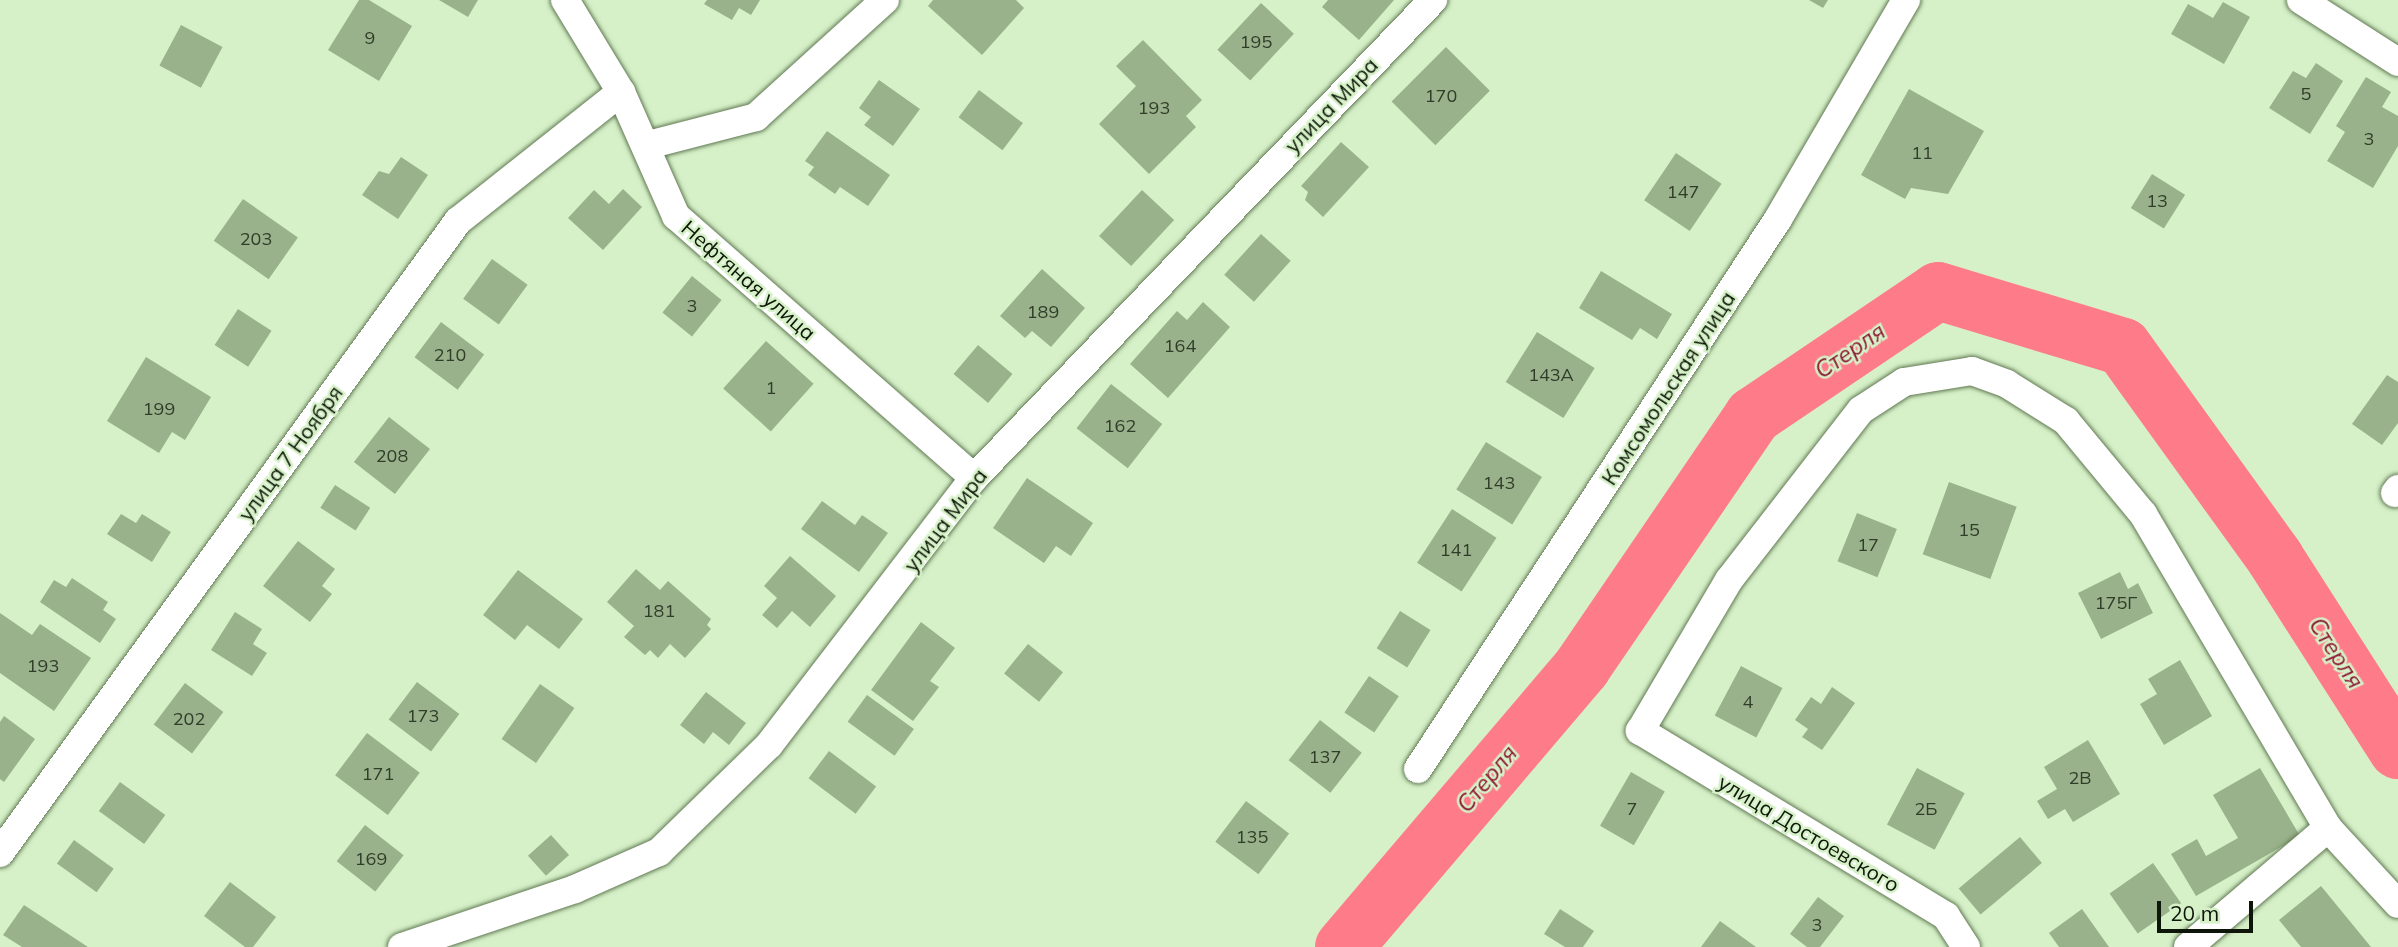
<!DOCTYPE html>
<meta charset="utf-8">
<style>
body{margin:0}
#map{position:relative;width:2398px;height:947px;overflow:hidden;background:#d6f1c8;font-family:Mulish,sans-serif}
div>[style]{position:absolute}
.river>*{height:58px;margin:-29px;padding:0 29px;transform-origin:29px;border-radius:29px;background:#fe7b8a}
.building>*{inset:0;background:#99b28b;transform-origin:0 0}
.roads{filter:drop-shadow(0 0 2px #617954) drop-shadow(0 0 2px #617954)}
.street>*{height:28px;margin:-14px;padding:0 14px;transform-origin:14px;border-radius:14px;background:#fff}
span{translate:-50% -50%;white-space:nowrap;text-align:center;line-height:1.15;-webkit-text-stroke:5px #d6f1c8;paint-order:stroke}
.number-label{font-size:18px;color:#303d29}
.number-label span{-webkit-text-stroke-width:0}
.street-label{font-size:21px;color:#0d1608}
.water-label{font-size:23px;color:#8d1632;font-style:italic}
.scale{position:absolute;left:2157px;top:901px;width:96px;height:32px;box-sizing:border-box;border:4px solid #0d1608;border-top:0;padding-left:9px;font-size:21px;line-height:24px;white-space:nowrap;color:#0d1608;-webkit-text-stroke:5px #d6f1c8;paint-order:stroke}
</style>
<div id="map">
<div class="river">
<i style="left:1344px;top:947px;width:367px;rotate:-49.6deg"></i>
<i style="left:1582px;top:667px;width:304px;rotate:-55.7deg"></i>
<i style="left:1753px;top:416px;width:223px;rotate:-34deg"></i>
<i style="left:1938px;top:291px;width:193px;rotate:16.8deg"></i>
<i style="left:2123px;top:347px;width:260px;rotate:54.2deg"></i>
<i style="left:2275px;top:558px;width:228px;rotate:57.4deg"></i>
</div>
<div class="building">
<i style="clip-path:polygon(359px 0,369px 0,412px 26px,379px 81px,328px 50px)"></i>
<i style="clip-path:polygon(439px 0,478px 0,468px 17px)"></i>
<i style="clip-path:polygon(707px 0,760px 0,751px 15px,739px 8px,732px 20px,704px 4px)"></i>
<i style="clip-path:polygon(933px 0,1016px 0,1024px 8px,982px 55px,928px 6px)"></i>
<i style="clip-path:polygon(1328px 0,1394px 0,1359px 40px,1322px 7px)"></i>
<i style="clip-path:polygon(1809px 0,1828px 0,1823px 8px)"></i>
<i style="clip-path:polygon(2223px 2px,2250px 17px,2224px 64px,2171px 34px,2188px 4px,2213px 18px)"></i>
<i style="left:1261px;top:3px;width:45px;height:64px;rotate:43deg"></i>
<i style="left:181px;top:25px;width:47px;height:46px;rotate:28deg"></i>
<i style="clip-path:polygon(1143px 40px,1202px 100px,1186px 116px,1196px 127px,1149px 174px,1099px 124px,1136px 86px,1116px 66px)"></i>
<i style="left:1446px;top:47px;width:62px;height:77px;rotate:45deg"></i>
<i style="clip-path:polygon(2316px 63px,2343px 81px,2310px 134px,2269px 108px,2293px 71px,2306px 78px)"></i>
<i style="clip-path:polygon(2366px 77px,2391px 92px,2382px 107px,2398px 116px,2398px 146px,2373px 188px,2327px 161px,2345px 132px,2336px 126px)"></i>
<i style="clip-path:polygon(879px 80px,920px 109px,893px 146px,864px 125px,871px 117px,859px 108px)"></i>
<i style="clip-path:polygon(1909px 89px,1984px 131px,1948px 194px,1911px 188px,1905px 199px,1861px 175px)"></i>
<i style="left:979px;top:90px;width:55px;height:34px;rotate:37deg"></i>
<i style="clip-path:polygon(827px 131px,890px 175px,868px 206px,840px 187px,835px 194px,808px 175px,814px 167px,805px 161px)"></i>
<i style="clip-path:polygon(1341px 142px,1369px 167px,1323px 217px,1305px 200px,1308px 192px,1301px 186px)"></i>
<i style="left:1676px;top:153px;width:55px;height:57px;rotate:34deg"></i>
<i style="clip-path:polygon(401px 157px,428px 175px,398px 219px,362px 195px,379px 171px,389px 174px)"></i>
<i style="left:2152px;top:174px;width:39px;height:40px;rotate:32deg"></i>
<i style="clip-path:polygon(623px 189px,642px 207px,603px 250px,568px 218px,594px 190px,609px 204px)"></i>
<i style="left:1142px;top:190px;width:44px;height:63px;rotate:43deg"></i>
<i style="left:243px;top:199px;width:67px;height:51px;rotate:35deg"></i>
<i style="left:1261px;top:234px;width:40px;height:55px;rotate:42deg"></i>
<i style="left:492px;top:259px;width:44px;height:49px;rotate:36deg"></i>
<i style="clip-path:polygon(1042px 269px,1085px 308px,1051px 347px,1032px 331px,1025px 338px,1000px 316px)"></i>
<i style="clip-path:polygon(1601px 271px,1672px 314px,1657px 339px,1640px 328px,1632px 340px,1579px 308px)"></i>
<i style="left:692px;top:276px;width:38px;height:47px;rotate:39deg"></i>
<i style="clip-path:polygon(1203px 302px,1230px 327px,1168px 398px,1130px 364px,1177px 311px,1187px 320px)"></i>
<i style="left:238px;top:309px;width:40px;height:43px;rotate:33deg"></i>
<i style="left:441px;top:322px;width:54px;height:44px;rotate:37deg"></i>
<i style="left:1537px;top:332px;width:68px;height:59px;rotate:32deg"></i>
<i style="left:766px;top:341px;width:64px;height:64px;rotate:42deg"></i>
<i style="left:978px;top:345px;width:45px;height:38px;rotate:40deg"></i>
<i style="clip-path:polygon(146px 357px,211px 397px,185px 440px,172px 432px,159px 453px,107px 421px)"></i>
<i style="clip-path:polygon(2387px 375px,2398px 382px,2398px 423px,2382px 445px,2352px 424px)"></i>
<i style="left:1111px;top:384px;width:65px;height:56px;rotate:38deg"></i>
<i style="left:389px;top:417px;width:52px;height:57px;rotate:38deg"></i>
<i style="left:1486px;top:442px;width:66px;height:56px;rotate:32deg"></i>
<i style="clip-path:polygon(1027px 478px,1093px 523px,1071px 556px,1056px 546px,1044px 563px,993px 528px)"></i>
<i style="left:1949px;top:482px;width:72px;height:77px;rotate:20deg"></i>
<i style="left:335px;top:485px;width:42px;height:27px;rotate:33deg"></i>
<i style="clip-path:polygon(822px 501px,855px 525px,862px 515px,888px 533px,859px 572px,801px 529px)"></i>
<i style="left:1452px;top:509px;width:53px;height:64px;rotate:33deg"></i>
<i style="left:1857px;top:513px;width:43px;height:52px;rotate:22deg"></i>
<i style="clip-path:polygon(121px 514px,136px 523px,142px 514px,171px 532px,152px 562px,107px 534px)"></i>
<i style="clip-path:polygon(298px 541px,335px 569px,322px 586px,332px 594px,310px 622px,263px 586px)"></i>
<i style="clip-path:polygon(790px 556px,836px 596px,810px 627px,792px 611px,777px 628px,762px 615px,777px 598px,764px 586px)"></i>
<i style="clip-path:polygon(636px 569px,660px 590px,668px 581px,711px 619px,707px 625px,711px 629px,685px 658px,670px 644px,658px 658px,650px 650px,645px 655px,624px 637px,634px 626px,607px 602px)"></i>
<i style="clip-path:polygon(518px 570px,583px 619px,559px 649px,527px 625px,515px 640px,483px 615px)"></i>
<i style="clip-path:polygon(2120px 572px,2128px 589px,2138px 583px,2153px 613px,2101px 639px,2078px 593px)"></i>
<i style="clip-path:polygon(72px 578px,108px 602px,103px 610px,116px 619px,100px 643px,40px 602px,54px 580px,66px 587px)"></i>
<i style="left:1400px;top:611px;width:36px;height:44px;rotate:32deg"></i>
<i style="clip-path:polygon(235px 612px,262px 629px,253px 644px,267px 653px,252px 676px,211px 650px)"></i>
<i style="clip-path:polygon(0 613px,32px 635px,40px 624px,91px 658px,54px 711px,0 673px)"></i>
<i style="clip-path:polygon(921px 622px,955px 648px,930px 681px,939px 687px,913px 721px,871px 690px)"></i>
<i style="left:1028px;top:644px;width:45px;height:38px;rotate:39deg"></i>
<i style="clip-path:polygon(2180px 660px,2212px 716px,2164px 745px,2140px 704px,2157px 694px,2148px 679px)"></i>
<i style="left:1741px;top:666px;width:47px;height:56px;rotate:28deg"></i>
<i style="left:1369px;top:676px;width:36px;height:44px;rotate:34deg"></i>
<i style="left:417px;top:682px;width:53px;height:47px;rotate:37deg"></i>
<i style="left:185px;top:683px;width:48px;height:52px;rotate:37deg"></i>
<i style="left:540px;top:684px;width:42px;height:67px;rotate:35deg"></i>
<i style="clip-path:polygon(1832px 687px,1855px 703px,1822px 750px,1802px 737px,1808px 729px,1795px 720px,1811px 697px,1821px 704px)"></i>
<i style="clip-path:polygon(706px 692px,746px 723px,729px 745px,713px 732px,704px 744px,680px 725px)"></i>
<i style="left:867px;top:695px;width:58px;height:33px;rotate:36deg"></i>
<i style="clip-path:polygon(4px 716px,35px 739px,4px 782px,0 779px,0 722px)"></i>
<i style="left:1320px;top:720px;width:53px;height:51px;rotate:38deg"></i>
<i style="left:367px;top:733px;width:66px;height:53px;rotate:37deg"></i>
<i style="clip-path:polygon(2088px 740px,2120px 794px,2073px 822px,2065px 809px,2048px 819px,2037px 801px,2057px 789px,2044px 767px)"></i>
<i style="left:829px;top:751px;width:59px;height:34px;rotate:37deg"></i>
<i style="left:1917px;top:768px;width:54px;height:64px;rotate:28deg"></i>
<i style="clip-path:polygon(2260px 768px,2300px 836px,2196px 896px,2171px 854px,2197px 839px,2206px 856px,2238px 838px,2213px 795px)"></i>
<i style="left:1631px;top:772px;width:39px;height:62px;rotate:30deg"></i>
<i style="left:120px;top:782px;width:56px;height:36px;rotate:36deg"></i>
<i style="left:1246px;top:801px;width:54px;height:51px;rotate:37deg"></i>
<i style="left:365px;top:825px;width:49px;height:46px;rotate:38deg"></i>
<i style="left:551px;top:835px;width:27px;height:31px;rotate:48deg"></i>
<i style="left:2020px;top:837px;width:34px;height:80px;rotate:50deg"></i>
<i style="left:74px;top:840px;width:49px;height:29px;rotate:36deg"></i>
<i style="left:2153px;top:863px;width:49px;height:53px;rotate:55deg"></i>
<i style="clip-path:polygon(230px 882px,276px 917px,253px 947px,245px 947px,204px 916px)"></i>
<i style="clip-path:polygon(2321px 886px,2371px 947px,2301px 947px,2279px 920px)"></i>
<i style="clip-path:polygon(1818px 897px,1844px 916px,1820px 947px,1807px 947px,1790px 934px)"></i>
<i style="clip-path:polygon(24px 905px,88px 947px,22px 947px,3px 935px)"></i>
<i style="clip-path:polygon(1560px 909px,1594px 931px,1583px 947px,1565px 947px,1544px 934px)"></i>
<i style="clip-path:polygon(2082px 909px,2109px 947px,2059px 947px,2049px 933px)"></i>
<i style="clip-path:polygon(1720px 921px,1756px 947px,1701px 947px)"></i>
</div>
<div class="roads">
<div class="street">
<i style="left:565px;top:0;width:108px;rotate:58.7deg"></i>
<i style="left:621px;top:92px;width:136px;rotate:66.1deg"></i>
<i style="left:676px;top:216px;width:397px;rotate:41.3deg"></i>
<i style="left:2301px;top:0;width:115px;rotate:32.6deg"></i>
<i style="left:648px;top:145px;width:112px;rotate:-14.5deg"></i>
<i style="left:756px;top:117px;width:174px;rotate:-42.2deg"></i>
<i style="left:2395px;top:493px;width:5px;rotate:-53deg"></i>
<i style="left:1418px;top:769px;width:657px;rotate:-56.79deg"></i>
<i style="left:1778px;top:219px;width:254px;rotate:-59.7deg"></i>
<i style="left:0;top:853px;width:781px;rotate:-54.07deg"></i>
<i style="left:458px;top:221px;width:208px;rotate:-38.4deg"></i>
<i style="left:402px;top:947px;width:182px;rotate:-18.5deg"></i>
<i style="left:575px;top:889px;width:92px;rotate:-23.8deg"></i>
<i style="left:659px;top:852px;width:153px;rotate:-44.2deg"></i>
<i style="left:769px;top:745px;width:337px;rotate:-52.5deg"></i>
<i style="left:974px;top:478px;width:663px;rotate:-46.16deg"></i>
<i style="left:1966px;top:947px;width:37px;rotate:-123deg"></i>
<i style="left:1946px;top:916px;width:358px;rotate:-148.8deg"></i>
<i style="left:1640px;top:731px;width:175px;rotate:-59.5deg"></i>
<i style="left:1729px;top:580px;width:215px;rotate:-52.2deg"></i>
<i style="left:1861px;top:410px;width:51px;rotate:-33.1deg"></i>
<i style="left:1904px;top:382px;width:69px;rotate:-9.2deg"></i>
<i style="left:1972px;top:371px;width:37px;rotate:20deg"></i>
<i style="left:2007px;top:384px;width:70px;rotate:32.1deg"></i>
<i style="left:2066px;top:421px;width:121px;rotate:50.4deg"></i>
<i style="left:2143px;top:514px;width:364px;rotate:59.5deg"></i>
<i style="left:2328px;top:828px;width:103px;rotate:47.4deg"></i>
<i style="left:2188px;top:947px;width:184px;rotate:-40.4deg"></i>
</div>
</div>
<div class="number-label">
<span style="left:370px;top:38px">9</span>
<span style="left:1256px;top:42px">195</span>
<span style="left:2306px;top:94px">5</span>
<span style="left:1441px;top:96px">170</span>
<span style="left:1154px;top:108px">193</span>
<span style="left:2369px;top:139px">3</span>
<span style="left:1922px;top:153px">11</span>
<span style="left:1683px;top:192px">147</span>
<span style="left:2157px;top:201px">13</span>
<span style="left:256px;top:239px">203</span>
<span style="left:692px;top:306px">3</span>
<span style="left:1043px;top:312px">189</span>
<span style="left:1180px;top:346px">164</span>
<span style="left:450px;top:355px">210</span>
<span style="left:1551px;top:375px">143А</span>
<span style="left:771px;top:388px">1</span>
<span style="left:159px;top:409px">199</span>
<span style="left:1120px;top:426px">162</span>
<span style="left:392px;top:456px">208</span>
<span style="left:1499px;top:483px">143</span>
<span style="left:1969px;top:530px">15</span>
<span style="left:1868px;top:545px">17</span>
<span style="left:1456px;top:550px">141</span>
<span style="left:2116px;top:603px">175Г</span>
<span style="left:659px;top:611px">181</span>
<span style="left:43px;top:666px">193</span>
<span style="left:1748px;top:702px">4</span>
<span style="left:423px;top:716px">173</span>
<span style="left:189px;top:719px">202</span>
<span style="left:1325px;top:757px">137</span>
<span style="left:378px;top:774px">171</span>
<span style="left:2080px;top:778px">2В</span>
<span style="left:1632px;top:809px">7</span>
<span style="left:1926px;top:809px">2Б</span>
<span style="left:1252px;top:837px">135</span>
<span style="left:371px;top:859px">169</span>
<span style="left:1817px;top:925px">3</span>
</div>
<div class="street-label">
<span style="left:1331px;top:105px;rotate:-46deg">улица Мира</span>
<span style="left:749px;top:280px;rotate:41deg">Нефтяная улица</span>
<span style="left:1668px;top:388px;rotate:-57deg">Комсомольская улица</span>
<span style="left:290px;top:453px;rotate:-54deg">улица 7 Ноября</span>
<span style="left:945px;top:520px;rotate:-53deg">улица Мира</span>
<span style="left:1809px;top:833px;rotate:31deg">улица Достоевского</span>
</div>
<div class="water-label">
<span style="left:1850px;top:351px;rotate:-34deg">Стерля</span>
<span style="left:2336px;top:653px;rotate:57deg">Стерля</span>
<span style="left:1487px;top:779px;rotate:-50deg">Стерля</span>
</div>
<div class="scale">20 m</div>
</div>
